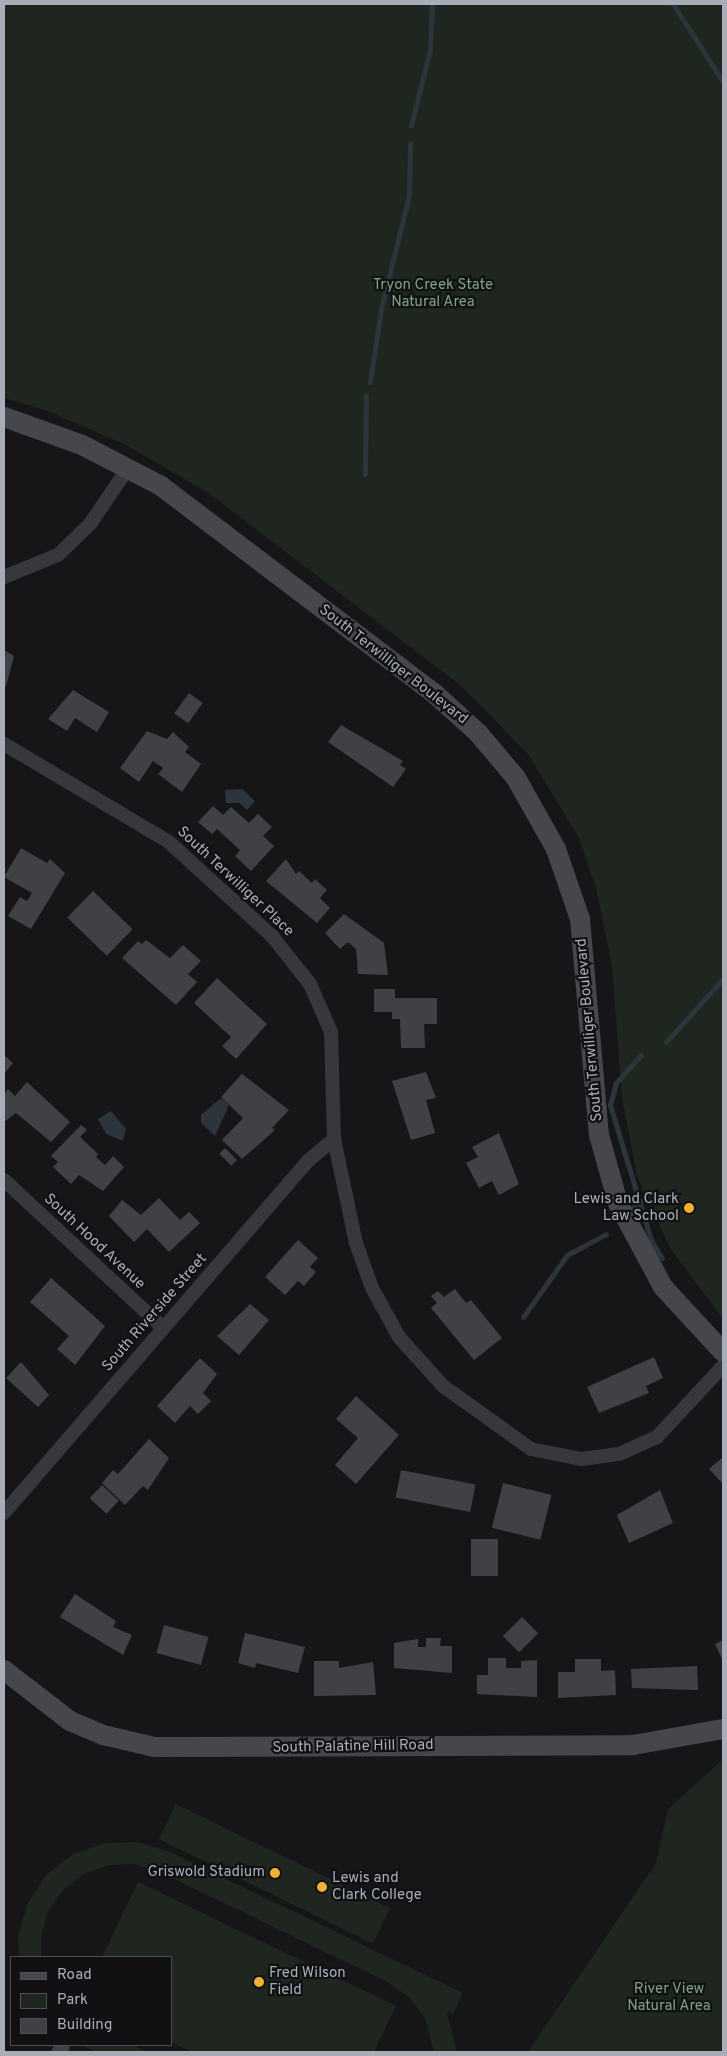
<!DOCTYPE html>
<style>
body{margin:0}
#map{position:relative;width:727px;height:2056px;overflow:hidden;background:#161618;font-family:Overpass,sans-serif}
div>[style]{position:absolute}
.green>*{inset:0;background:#1e261f;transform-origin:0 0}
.water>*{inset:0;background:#2c353c}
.stream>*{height:5px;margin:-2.5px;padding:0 2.5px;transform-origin:2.5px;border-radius:2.5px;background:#2c353c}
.building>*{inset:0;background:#404145;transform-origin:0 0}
.street>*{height:14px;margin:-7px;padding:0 7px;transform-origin:7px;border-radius:7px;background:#37383d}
.secondary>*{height:20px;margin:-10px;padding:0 10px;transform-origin:10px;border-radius:10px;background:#45474d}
.dots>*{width:14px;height:14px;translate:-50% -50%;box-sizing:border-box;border:2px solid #111113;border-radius:50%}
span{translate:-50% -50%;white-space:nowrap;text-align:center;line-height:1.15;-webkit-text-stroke:4.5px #111113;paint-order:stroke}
.park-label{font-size:15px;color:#7fa381}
.street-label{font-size:15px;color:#a8adb8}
.poi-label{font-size:15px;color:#a8adb8}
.right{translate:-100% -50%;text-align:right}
.left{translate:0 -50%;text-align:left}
.frame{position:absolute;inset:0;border:5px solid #a8adb8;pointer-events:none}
.legend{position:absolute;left:10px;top:1956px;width:162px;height:90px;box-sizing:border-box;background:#111113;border:1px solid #4d4f55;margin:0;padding:6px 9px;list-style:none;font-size:15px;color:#a8adb8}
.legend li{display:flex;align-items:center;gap:10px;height:25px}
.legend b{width:25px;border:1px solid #4d4f55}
</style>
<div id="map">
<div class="green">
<i style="clip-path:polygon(4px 4px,723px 4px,723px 1319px,670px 1248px,637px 1176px,622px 1098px,612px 966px,596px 888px,579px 838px,528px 754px,460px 685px,207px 492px,128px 446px,48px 411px,4px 398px)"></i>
<i style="clip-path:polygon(723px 1759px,723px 2052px,528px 2052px,656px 1863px,668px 1809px)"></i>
<i style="left:176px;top:1804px;width:238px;height:39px;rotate:26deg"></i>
<i style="clip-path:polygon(138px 1842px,170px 1852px,463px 1993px,453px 2014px,447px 2012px,457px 2052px,434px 2052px,425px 2018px,409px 1997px,387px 1982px,160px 1872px,135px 1864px,109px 1865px,84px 1874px,63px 1890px,48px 1911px,41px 1937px,41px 1957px,19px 1957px,18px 1935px,28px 1903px,46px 1875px,73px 1854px,105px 1843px)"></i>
<i style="clip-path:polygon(138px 1882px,396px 2006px,374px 2052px,192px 2052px,171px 2042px,171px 1957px,102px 1957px)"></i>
<i style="clip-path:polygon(81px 2045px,133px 2045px,148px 2052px,96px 2052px)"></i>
</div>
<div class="water">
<i style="clip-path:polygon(242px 789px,255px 801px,247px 810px,239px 803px,226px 803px,225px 790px)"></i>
<i style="clip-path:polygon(221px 1098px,229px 1105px,215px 1136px,201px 1123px,201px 1115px)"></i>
<i style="clip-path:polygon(111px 1111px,126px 1129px,123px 1141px,106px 1134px,98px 1119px)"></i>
</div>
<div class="stream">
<i style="left:673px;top:4px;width:93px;rotate:57.3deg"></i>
<i style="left:411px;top:125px;width:77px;rotate:-75.8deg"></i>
<i style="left:430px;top:50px;width:46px;rotate:-87.5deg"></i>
<i style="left:370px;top:382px;width:74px;rotate:-81.4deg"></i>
<i style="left:381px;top:309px;width:117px;rotate:-76.2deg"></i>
<i style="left:409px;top:195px;width:52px;rotate:-88.9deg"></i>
<i style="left:365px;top:474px;width:78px;rotate:-89.3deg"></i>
<i style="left:666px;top:1042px;width:85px;rotate:-47.9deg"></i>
<i style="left:641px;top:1055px;width:38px;rotate:132deg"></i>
<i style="left:616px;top:1083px;width:23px;rotate:105deg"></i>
<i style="left:610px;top:1105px;width:141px;rotate:73.1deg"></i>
<i style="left:651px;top:1240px;width:21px;rotate:59deg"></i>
<i style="left:633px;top:1208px;width:10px;rotate:-45deg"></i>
<i style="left:523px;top:1317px;width:76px;rotate:-54.6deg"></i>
<i style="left:567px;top:1255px;width:44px;rotate:-28.3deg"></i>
</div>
<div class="building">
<i style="clip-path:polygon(4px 650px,14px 656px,6px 686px,4px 686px)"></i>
<i style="clip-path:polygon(73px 690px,109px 712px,97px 732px,75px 718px,67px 731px,48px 719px)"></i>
<i style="left:189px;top:693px;width:17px;height:25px;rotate:36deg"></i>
<i style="clip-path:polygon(341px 725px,403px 761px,400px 765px,406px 769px,393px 787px,328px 742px)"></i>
<i style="clip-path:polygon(147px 731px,167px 739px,173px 732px,189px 747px,185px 752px,201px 764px,182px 792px,158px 774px,163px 768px,153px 761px,139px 782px,120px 768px)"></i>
<i style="clip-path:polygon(213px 806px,223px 815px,231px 807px,249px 823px,258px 814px,272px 827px,263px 836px,274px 846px,251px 871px,235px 856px,240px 850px,217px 829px,212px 834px,198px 822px)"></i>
<i style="clip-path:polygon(21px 848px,47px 863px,50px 859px,65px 873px,31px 929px,8px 916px,20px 897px,27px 901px,32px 893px,4px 877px)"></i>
<i style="clip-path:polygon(286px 859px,296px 874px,299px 871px,312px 883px,315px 879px,327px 890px,320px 898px,330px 908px,317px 923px,266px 881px)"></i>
<i style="left:93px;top:891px;width:55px;height:37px;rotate:44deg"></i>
<i style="clip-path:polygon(344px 914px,384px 943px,388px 975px,358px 974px,356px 949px,348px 942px,340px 949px,325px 933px)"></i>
<i style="clip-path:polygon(146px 940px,170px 958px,183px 945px,201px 961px,188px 974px,197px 982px,176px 1005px,122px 958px,138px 941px,142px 944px)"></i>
<i style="clip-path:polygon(217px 978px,267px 1024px,236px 1059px,222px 1046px,231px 1037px,194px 1003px)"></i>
<i style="clip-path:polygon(374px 989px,395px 989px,395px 998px,437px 998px,437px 1024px,424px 1024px,425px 1048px,401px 1048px,400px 1019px,392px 1019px,392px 1012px,374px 1012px)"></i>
<i style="clip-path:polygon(4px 1055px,13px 1063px,4px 1074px)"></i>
<i style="clip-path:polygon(426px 1072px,436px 1098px,426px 1100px,435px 1133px,411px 1140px,392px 1081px)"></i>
<i style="clip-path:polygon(242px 1074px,289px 1110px,272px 1128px,275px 1130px,242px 1159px,222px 1140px,243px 1118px,221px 1097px)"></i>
<i style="clip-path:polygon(27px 1082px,70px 1122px,51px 1142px,16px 1113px,4px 1122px,4px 1094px,8px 1089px,15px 1096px)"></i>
<i style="clip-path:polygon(81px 1125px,87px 1130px,80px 1137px,98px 1154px,96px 1157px,105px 1165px,113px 1156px,124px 1167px,103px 1191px,79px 1175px,71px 1184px,53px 1167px,58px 1162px,51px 1156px)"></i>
<i style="clip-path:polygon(499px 1133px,519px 1184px,499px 1195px,492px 1181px,479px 1188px,466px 1163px,478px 1157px,472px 1147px)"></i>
<i style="left:225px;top:1148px;width:17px;height:8px;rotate:45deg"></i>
<i style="clip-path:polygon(159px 1198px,180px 1220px,189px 1212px,200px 1223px,169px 1252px,147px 1229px,134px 1242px,109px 1216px,122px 1200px,141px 1215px)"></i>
<i style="clip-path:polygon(298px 1240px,318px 1258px,310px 1267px,316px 1272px,304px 1286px,298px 1281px,285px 1295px,265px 1277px)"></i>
<i style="clip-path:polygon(51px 1278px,105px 1326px,75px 1365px,57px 1349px,69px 1336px,30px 1302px)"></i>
<i style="clip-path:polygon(455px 1289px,466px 1303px,471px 1300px,502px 1338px,474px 1360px,431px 1308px,437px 1303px,431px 1296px,438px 1291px,444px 1297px)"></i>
<i style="clip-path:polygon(250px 1304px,269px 1320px,239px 1355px,217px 1336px)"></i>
<i style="clip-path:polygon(654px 1357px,663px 1378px,646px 1386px,649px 1393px,599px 1413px,587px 1387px)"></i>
<i style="clip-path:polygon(200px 1358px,217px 1374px,203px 1393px,211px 1401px,198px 1414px,190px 1406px,175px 1423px,157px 1406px)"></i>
<i style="clip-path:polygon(21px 1362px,49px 1395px,38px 1407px,6px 1378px)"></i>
<i style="clip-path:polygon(356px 1396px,399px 1435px,356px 1484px,335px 1465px,358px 1438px,336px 1419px)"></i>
<i style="clip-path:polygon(149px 1439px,169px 1458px,148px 1490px,143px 1486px,125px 1505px,102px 1483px,113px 1470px,118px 1474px)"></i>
<i style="clip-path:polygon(723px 1457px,723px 1484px,709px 1469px)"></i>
<i style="left:401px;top:1470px;width:76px;height:28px;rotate:11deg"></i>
<i style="left:503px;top:1483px;width:50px;height:46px;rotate:14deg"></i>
<i style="left:102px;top:1485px;width:23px;height:18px;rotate:43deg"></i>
<i style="clip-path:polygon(660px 1490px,673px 1523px,629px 1543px,617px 1515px)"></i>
<i style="left:471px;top:1539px;width:27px;height:37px"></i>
<i style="clip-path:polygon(75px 1594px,116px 1621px,113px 1627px,132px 1635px,123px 1655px,60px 1617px)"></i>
<i style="left:522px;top:1617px;width:23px;height:27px;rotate:45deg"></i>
<i style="left:164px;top:1625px;width:46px;height:29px;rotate:15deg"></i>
<i style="clip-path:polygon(245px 1633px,305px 1647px,298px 1673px,256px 1663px,255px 1668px,238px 1663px)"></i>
<i style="clip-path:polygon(426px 1638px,441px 1638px,440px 1646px,452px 1646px,452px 1673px,394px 1668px,394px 1643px,418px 1639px,418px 1647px,426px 1647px)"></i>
<i style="clip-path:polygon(723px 1640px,723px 1661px,715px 1644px)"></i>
<i style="clip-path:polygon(488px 1658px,506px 1658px,506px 1668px,521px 1668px,521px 1661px,537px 1660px,537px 1697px,477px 1694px,477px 1675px,488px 1675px)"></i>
<i style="clip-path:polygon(575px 1659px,601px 1659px,601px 1671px,615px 1670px,616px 1695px,558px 1698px,558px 1672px,575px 1672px)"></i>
<i style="clip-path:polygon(314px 1661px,339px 1661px,339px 1668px,373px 1662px,376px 1695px,314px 1696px)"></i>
<i style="clip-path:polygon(697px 1666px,698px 1690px,632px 1688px,631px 1669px)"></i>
<i style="clip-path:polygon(54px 2045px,65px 2045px,70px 2047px,68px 2052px,51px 2052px)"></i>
</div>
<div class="street">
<i style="left:4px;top:577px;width:58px;rotate:-22.2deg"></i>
<i style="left:58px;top:555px;width:45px;rotate:-44.1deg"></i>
<i style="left:90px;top:524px;width:68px;rotate:-55.8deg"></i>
<i style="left:4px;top:744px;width:192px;rotate:30.7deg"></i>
<i style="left:169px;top:842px;width:139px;rotate:42.4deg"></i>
<i style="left:272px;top:936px;width:61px;rotate:51.6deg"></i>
<i style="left:310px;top:984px;width:52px;rotate:66.4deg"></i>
<i style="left:331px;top:1032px;width:107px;rotate:88.4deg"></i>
<i style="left:334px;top:1139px;width:106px;rotate:78.1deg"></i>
<i style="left:356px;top:1243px;width:48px;rotate:70.4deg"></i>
<i style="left:372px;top:1288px;width:56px;rotate:61.1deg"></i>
<i style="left:399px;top:1337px;width:66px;rotate:48.1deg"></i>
<i style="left:443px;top:1386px;width:108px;rotate:35.6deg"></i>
<i style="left:531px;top:1449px;width:52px;rotate:11.1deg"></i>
<i style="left:582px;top:1459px;width:37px;rotate:-8deg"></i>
<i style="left:619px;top:1454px;width:42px;rotate:-24.1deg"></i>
<i style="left:657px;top:1437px;width:97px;rotate:-47.1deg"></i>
<i style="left:4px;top:1180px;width:217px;rotate:42.9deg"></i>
<i style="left:4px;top:1513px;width:467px;rotate:-49.2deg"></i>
<i style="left:309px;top:1160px;width:33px;rotate:-40deg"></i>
</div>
<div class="secondary">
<i style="left:4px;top:417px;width:83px;rotate:19.7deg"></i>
<i style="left:82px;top:445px;width:89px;rotate:27.4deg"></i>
<i style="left:161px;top:486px;width:344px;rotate:37.2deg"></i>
<i style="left:435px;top:694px;width:58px;rotate:42.2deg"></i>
<i style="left:478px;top:733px;width:59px;rotate:49.8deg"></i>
<i style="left:516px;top:778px;width:81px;rotate:60.6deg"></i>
<i style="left:556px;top:849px;width:74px;rotate:71.1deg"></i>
<i style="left:580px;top:919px;width:217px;rotate:85deg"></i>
<i style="left:599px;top:1135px;width:71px;rotate:74.4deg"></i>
<i style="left:618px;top:1203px;width:95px;rotate:61.8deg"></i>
<i style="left:663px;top:1287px;width:88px;rotate:47.3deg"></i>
<i style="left:4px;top:1670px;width:83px;rotate:37.7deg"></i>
<i style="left:70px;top:1721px;width:36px;rotate:23deg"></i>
<i style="left:103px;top:1735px;width:53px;rotate:13deg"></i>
<i style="left:155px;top:1747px;width:478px;rotate:-0.2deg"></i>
<i style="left:633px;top:1745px;width:91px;rotate:-10.1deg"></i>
</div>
<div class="dots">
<i style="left:689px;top:1208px;background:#f2b134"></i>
<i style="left:275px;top:1873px;background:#f2b134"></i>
<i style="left:322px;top:1887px;background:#f2b134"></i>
<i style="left:259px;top:1982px;background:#f2b134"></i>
</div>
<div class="park-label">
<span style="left:433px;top:294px">Tryon Creek State<br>Natural Area</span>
<span style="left:669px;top:1998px">River View<br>Natural Area</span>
</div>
<div class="street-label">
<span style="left:393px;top:665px;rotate:38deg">South Terwilliger Boulevard</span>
<span style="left:235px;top:882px;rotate:43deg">South Terwilliger Place</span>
<span style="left:590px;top:1030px;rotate:-95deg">South Terwilliger Boulevard</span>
<span style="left:94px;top:1242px;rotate:43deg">South Hood Avenue</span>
<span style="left:155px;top:1313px;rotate:-49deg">South Riverside Street</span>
<span style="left:353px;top:1747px;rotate:-1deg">South Palatine Hill Road</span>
</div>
<div class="poi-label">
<span class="right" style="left:679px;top:1208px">Lewis and Clark<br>Law School</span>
<span class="right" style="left:265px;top:1873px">Griswold Stadium</span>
<span class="left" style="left:332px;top:1887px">Lewis and<br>Clark College</span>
<span class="left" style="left:269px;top:1982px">Fred Wilson<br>Field</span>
</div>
<div class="frame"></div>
<ul class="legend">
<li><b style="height:6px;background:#45474d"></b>Road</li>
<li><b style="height:14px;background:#1e261f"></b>Park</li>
<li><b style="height:14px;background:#404145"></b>Building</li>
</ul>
</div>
